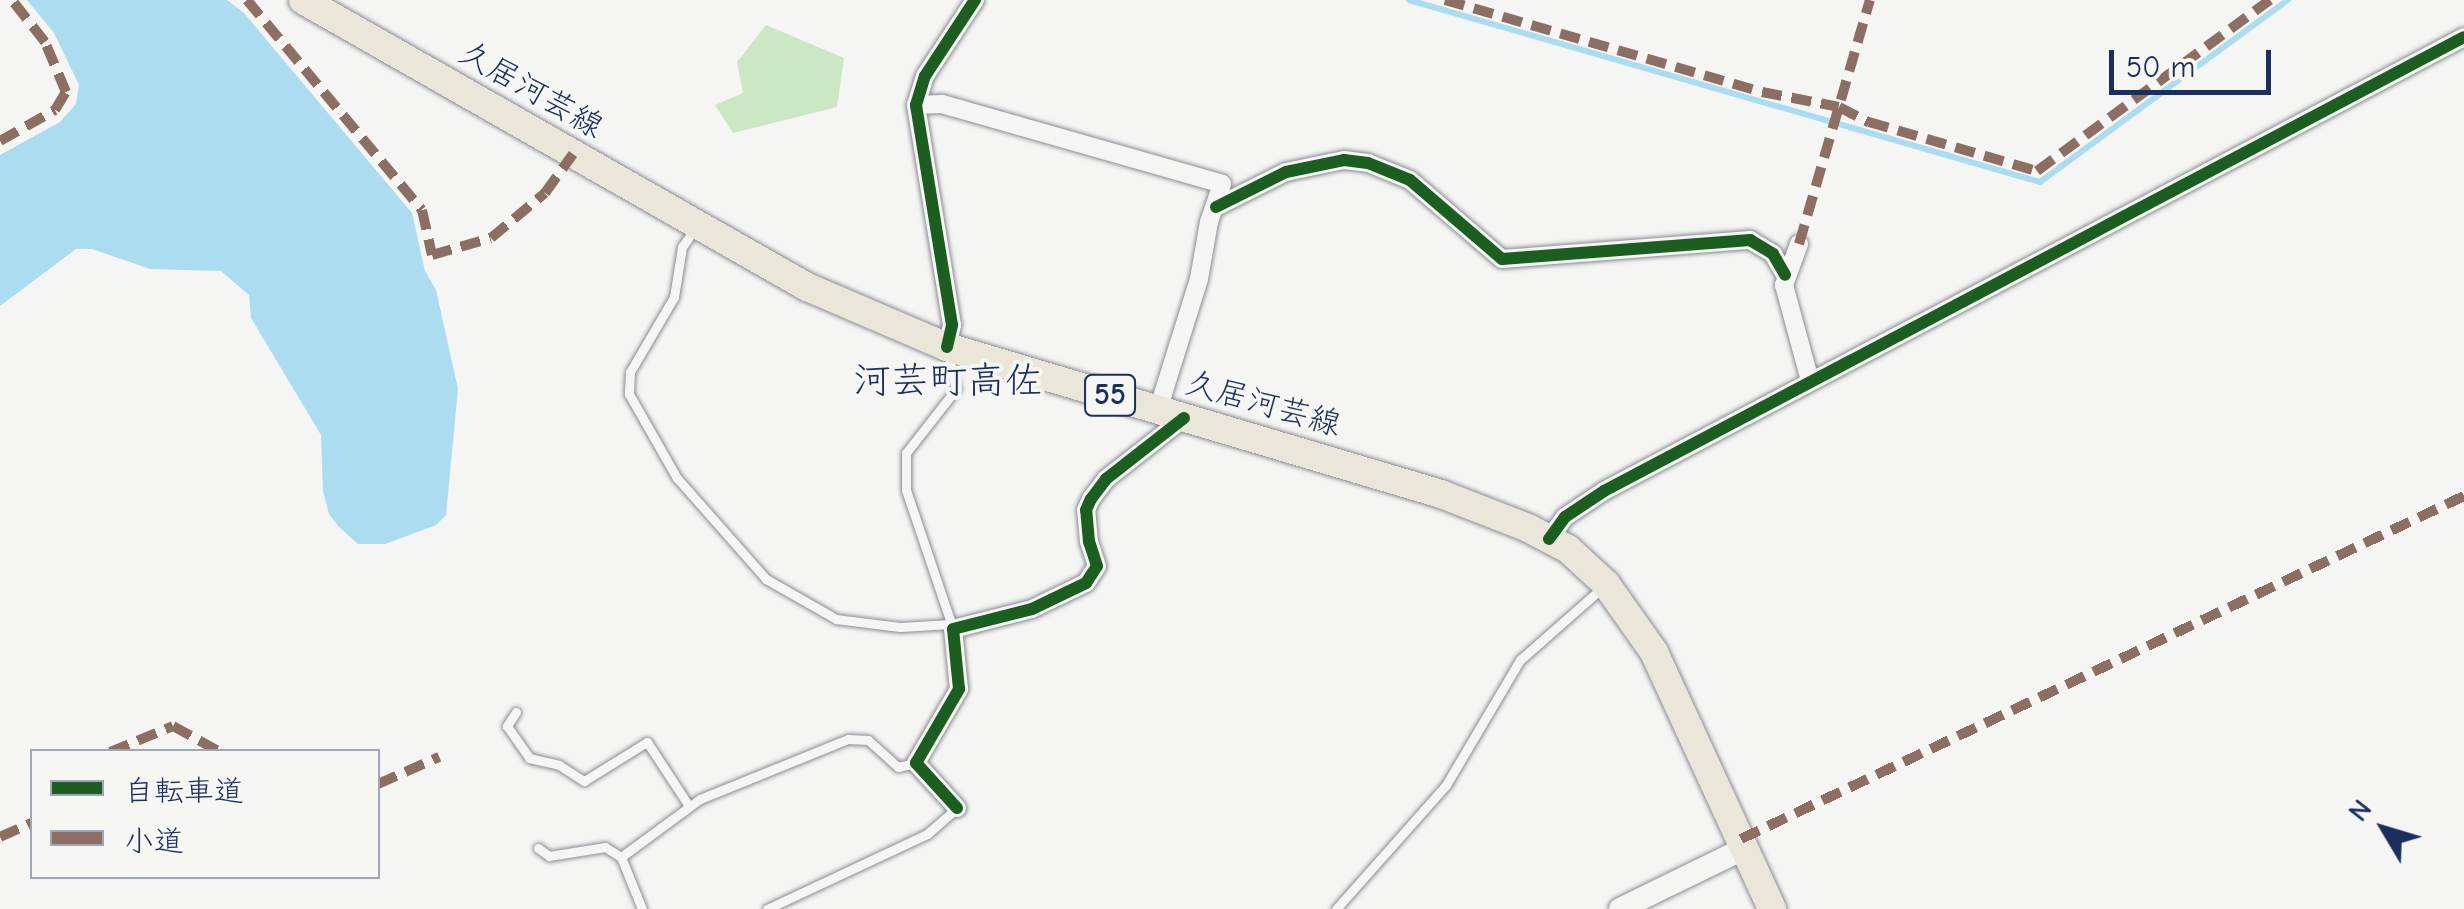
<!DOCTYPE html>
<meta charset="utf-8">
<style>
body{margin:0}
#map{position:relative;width:2464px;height:909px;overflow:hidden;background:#f5f5f3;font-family:"Comic Neue","Klee One",sans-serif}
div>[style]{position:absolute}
.green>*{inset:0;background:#cbe7c4}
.water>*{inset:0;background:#acdcf0}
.stream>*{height:6px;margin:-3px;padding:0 3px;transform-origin:3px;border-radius:3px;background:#acdcf0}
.roads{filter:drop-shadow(0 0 2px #898d95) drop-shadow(0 0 2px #898d95)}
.lane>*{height:9px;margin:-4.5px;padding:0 4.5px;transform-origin:4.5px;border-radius:4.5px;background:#f5f5f3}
.street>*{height:18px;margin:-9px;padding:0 9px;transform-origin:9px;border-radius:9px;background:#f5f5f3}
.secondary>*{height:22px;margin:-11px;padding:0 11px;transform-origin:11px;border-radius:11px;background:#f5f5f3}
.primary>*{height:28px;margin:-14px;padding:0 14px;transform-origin:14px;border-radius:14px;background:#eae7da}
.quiet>*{height:10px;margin-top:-5px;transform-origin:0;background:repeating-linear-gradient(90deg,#8d6e63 0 20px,transparent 0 30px)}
.cycleway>*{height:12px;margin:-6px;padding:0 6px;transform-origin:6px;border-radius:6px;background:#1b5e20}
span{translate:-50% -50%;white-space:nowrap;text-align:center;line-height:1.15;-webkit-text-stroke:8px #f6f6f2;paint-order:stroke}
.shield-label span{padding:2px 8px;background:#f6f6f2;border:2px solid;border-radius:8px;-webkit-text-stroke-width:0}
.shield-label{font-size:30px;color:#1b2f5e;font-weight:700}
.street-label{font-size:32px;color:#1b2f5e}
.quarter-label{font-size:38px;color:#1b2f5e}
.legend{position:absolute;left:30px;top:749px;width:350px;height:130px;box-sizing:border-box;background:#f6f6f2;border:2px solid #9ea6b7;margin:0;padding:12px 18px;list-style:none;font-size:30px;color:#1b2f5e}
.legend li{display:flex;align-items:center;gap:20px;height:50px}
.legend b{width:50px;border:2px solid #9ea6b7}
.north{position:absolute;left:2334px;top:779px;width:100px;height:100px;-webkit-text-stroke:8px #f6f6f2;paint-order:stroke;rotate:308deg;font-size:28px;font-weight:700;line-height:40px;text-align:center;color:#1b2f5e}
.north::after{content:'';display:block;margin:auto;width:35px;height:45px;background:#1b2f5e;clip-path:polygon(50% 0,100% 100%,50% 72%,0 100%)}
.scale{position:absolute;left:2109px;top:50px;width:162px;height:45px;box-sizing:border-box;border:5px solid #1b2f5e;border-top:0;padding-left:12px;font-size:30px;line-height:35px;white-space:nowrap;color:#1b2f5e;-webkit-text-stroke:8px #f6f6f2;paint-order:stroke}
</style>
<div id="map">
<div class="green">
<i style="clip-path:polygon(766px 25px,844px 58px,837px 107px,733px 133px,715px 105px,743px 93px,737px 62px)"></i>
</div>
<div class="water">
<i style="clip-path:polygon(27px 0,227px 0,244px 13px,412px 213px,425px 271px,436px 290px,458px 389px,446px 515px,436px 525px,385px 544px,358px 544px,339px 527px,329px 514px,323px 491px,321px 435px,251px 318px,249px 295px,221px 271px,150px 269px,92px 249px,76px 249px,0 306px,0 155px,60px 122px,76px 104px,79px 85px,54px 33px)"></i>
</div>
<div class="stream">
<i style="left:1409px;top:0;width:657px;rotate:16.09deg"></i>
<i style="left:2040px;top:182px;width:308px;rotate:-36.3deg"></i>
</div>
<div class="roads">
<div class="lane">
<i style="left:696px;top:227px;width:24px;rotate:125deg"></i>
<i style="left:682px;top:247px;width:51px;rotate:99.1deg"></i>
<i style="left:674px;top:297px;width:87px;rotate:120.4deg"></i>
<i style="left:630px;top:372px;width:22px;rotate:93deg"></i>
<i style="left:629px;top:394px;width:97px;rotate:60.3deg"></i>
<i style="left:677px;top:478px;width:135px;rotate:48.6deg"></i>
<i style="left:766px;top:579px;width:81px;rotate:29.7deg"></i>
<i style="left:836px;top:619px;width:64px;rotate:7.1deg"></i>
<i style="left:900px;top:627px;width:51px;rotate:-3.4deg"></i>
<i style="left:948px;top:352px;width:38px;rotate:78deg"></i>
<i style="left:956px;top:389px;width:81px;rotate:128deg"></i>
<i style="left:906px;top:453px;width:37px;rotate:90deg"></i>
<i style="left:906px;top:490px;width:144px;rotate:71.3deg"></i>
<i style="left:516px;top:712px;width:17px;rotate:123deg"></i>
<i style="left:507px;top:726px;width:39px;rotate:55deg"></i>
<i style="left:529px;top:758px;width:31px;rotate:13deg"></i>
<i style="left:559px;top:765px;width:30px;rotate:33deg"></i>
<i style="left:584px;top:781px;width:74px;rotate:-31.8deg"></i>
<i style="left:647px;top:742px;width:77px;rotate:56.7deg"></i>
<i style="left:538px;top:848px;width:14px;rotate:36deg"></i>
<i style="left:549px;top:856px;width:57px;rotate:-9.1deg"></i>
<i style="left:605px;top:847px;width:19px;rotate:32deg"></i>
<i style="left:621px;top:857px;width:56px;rotate:68deg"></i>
<i style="left:621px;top:857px;width:98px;rotate:-36.3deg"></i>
<i style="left:700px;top:799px;width:160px;rotate:-22.1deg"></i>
<i style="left:848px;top:739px;width:20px;rotate:3deg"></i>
<i style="left:868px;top:740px;width:40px;rotate:42deg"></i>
<i style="left:898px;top:767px;width:17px;rotate:-13deg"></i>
<i style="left:767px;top:909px;width:177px;rotate:-25.1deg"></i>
<i style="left:927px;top:834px;width:40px;rotate:-41deg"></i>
<i style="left:1336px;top:909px;width:166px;rotate:-48.4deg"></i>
<i style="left:1446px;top:785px;width:145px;rotate:-59.4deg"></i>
<i style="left:1520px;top:660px;width:111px;rotate:-41.3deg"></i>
</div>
<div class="street">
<i style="left:916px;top:105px;width:26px;rotate:-2deg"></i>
<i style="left:942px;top:104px;width:291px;rotate:15.9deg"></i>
<i style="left:1222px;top:184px;width:40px;rotate:108.9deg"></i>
<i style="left:1209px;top:222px;width:58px;rotate:100deg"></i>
<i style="left:1199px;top:279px;width:137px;rotate:107.4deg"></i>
<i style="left:1216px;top:207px;width:78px;rotate:-26.6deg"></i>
<i style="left:1286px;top:172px;width:59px;rotate:-11.7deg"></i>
<i style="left:1344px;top:160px;width:24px;rotate:7deg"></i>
<i style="left:1368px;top:163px;width:45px;rotate:22deg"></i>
<i style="left:1410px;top:180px;width:121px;rotate:40.7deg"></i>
<i style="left:1502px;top:259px;width:249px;rotate:-4.4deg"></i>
<i style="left:1750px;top:240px;width:27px;rotate:31deg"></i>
<i style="left:1773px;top:254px;width:24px;rotate:60deg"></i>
<i style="left:1799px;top:244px;width:44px;rotate:110.1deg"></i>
<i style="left:1784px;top:285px;width:99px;rotate:74.8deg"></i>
<i style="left:947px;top:347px;width:23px;rotate:-77deg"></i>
<i style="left:952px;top:325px;width:223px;rotate:-99.3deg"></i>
<i style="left:916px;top:105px;width:30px;rotate:-73deg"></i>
<i style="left:925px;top:76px;width:91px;rotate:-56.7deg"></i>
<i style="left:1549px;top:539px;width:27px;rotate:-54deg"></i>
<i style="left:1565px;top:517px;width:47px;rotate:-33.7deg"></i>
<i style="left:1604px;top:491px;width:972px;rotate:-27.83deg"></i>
<i style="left:957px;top:808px;width:61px;rotate:-132.3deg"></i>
<i style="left:916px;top:763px;width:86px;rotate:-59.8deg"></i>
<i style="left:959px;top:689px;width:60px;rotate:-95.7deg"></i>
<i style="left:953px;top:629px;width:81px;rotate:-14.2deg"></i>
<i style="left:1032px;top:609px;width:60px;rotate:-25.7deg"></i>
<i style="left:1086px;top:583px;width:20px;rotate:-57deg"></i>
<i style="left:1097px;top:566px;width:25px;rotate:-108deg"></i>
<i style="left:1089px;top:542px;width:32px;rotate:-95deg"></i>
<i style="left:1086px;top:510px;width:12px;rotate:-66deg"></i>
<i style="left:1091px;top:499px;width:25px;rotate:-53deg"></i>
<i style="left:1106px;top:479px;width:99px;rotate:-38deg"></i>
</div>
<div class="secondary">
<i style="left:1620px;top:909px;width:139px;rotate:-26deg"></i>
</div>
<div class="primary">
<i style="left:303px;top:0;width:580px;rotate:29.66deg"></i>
<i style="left:807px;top:287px;width:152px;rotate:23.2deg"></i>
<i style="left:947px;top:347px;width:515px;rotate:16.57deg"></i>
<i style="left:1441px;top:494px;width:93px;rotate:21.3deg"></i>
<i style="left:1528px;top:528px;width:45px;rotate:27.7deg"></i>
<i style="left:1568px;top:549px;width:52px;rotate:42.6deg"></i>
<i style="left:1606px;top:584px;width:83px;rotate:54.8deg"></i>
<i style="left:1654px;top:652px;width:283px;rotate:65.3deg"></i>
</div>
</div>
<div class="quiet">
<i style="left:247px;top:0;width:273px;rotate:50.2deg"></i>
<i style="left:422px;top:210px;width:46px;rotate:77.5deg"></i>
<i style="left:432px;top:255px;width:61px;rotate:-16.1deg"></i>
<i style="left:491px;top:238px;width:70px;rotate:-39.8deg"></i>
<i style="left:545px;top:193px;width:48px;rotate:-54.3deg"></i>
<i style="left:1445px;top:0;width:330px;rotate:16.2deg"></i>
<i style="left:1762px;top:92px;width:78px;rotate:11deg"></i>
<i style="left:1839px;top:107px;width:34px;rotate:27deg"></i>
<i style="left:1869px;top:122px;width:175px;rotate:16.3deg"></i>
<i style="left:2037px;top:171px;width:289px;rotate:-36.3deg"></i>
<i style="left:0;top:141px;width:63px;rotate:-29.4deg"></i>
<i style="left:55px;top:110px;width:21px;rotate:-59deg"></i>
<i style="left:66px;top:92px;width:54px;rotate:-112.8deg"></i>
<i style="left:45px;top:42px;width:53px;rotate:-128.2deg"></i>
<i style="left:1799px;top:244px;width:254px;rotate:-73.8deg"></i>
<i style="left:110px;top:752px;width:68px;rotate:-22.4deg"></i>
<i style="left:173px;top:726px;width:54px;rotate:29deg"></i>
<i style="left:378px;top:784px;width:67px;rotate:-23.9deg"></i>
<i style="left:0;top:837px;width:35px;rotate:-24deg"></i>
<i style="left:1741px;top:839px;width:800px;rotate:-25.38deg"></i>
</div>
<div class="cycleway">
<i style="left:1216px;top:207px;width:78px;rotate:-26.6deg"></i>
<i style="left:1286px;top:172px;width:59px;rotate:-11.7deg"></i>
<i style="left:1344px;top:160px;width:24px;rotate:7deg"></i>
<i style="left:1368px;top:163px;width:45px;rotate:22deg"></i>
<i style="left:1410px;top:180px;width:121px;rotate:40.7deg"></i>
<i style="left:1502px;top:259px;width:249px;rotate:-4.4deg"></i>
<i style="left:1750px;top:240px;width:27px;rotate:31deg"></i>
<i style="left:1773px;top:254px;width:24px;rotate:60deg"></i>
<i style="left:947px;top:347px;width:23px;rotate:-77deg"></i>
<i style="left:952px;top:325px;width:223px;rotate:-99.3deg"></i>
<i style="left:916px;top:105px;width:30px;rotate:-73deg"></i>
<i style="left:925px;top:76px;width:91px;rotate:-56.7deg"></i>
<i style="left:1549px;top:539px;width:27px;rotate:-54deg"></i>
<i style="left:1565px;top:517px;width:47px;rotate:-33.7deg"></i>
<i style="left:1604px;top:491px;width:972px;rotate:-27.83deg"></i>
<i style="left:957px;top:808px;width:61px;rotate:-132.3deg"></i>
<i style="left:916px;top:763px;width:86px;rotate:-59.8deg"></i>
<i style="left:959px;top:689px;width:60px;rotate:-95.7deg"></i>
<i style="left:953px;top:629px;width:81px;rotate:-14.2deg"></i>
<i style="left:1032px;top:609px;width:60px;rotate:-25.7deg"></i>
<i style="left:1086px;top:583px;width:20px;rotate:-57deg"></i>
<i style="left:1097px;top:566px;width:25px;rotate:-108deg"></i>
<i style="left:1089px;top:542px;width:32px;rotate:-95deg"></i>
<i style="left:1086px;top:510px;width:12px;rotate:-66deg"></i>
<i style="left:1091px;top:499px;width:25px;rotate:-53deg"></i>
<i style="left:1106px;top:479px;width:99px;rotate:-38deg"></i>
</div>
<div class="shield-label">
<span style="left:1110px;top:395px">55</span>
</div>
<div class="street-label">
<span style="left:531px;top:90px;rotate:30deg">久居河芸線</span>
<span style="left:1263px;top:404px;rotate:16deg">久居河芸線</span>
</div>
<div class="quarter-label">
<span style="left:948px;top:382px">河芸町高佐</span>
</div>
<ul class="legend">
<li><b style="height:12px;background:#1b5e20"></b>自転車道</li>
<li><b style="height:12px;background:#8d6e63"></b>小道</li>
</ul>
<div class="north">N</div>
<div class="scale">50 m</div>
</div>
